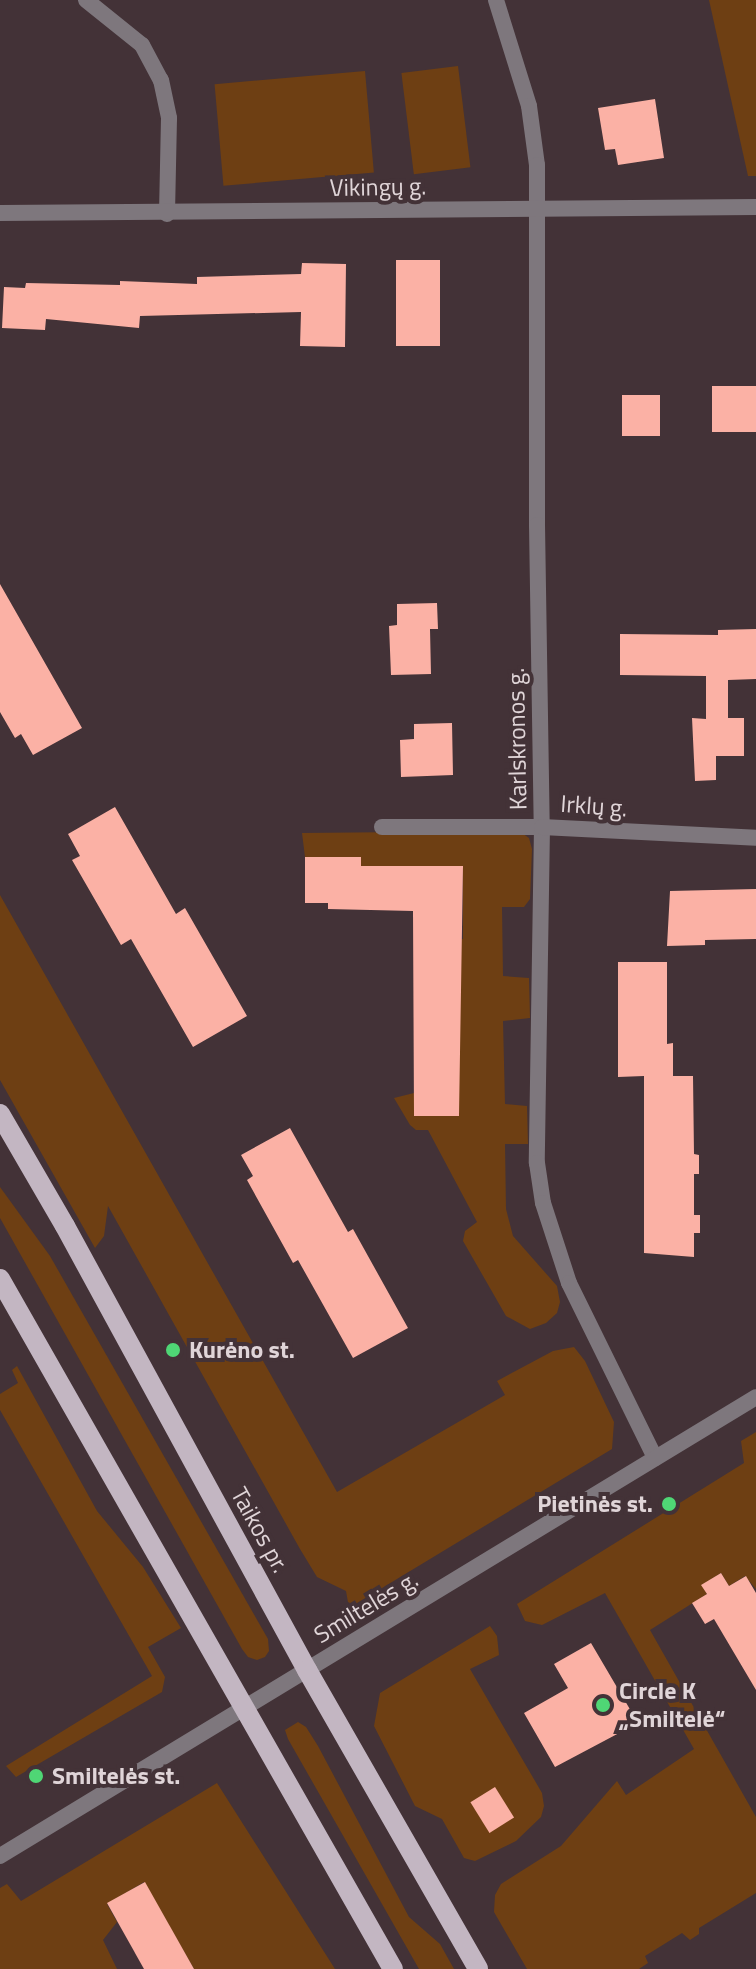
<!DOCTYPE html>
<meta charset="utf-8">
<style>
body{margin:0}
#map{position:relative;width:756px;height:1969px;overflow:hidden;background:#433237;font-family:"Titillium Web",sans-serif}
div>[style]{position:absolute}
.green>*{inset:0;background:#6e3f13;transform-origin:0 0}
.building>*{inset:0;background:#fbb1a5;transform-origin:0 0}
.minor>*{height:16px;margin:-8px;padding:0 8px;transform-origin:8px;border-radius:8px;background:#7e777d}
.tertiary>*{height:16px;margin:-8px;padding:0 8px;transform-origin:8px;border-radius:8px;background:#7e777d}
.primary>*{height:20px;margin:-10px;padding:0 10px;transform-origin:10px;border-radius:10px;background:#c3b6c2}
.dots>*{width:22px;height:22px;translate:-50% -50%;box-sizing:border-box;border:4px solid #433237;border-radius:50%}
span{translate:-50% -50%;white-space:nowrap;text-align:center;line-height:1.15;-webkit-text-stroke:8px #433237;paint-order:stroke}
.street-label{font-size:24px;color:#e0d5d8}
.poi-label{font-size:24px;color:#e0d5d8;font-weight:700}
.left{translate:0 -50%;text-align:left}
.right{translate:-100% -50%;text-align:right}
</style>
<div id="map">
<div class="green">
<i style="clip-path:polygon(709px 0,756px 0,756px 176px,748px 176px)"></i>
<i style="left:458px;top:66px;width:102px;height:57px;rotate:83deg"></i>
<i style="left:365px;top:71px;width:102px;height:151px;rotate:85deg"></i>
<i style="clip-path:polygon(519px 831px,529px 838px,532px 849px,530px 899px,524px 907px,502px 907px,503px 976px,529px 978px,530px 1018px,503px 1021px,505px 1104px,527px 1106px,528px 1144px,505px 1144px,506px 1209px,513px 1236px,557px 1286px,560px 1302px,557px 1313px,546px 1323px,530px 1329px,506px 1316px,463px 1241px,465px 1231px,477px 1222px,428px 1130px,416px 1130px,410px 1125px,394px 1098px,414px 1093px,414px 1116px,459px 940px,463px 939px,463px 866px,361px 866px,360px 857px,305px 857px,302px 833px)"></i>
<i style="clip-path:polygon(0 895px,337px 1492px,505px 1395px,497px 1381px,553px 1351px,574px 1347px,585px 1361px,614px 1422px,612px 1449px,349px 1608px,346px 1591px,317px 1577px,300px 1549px,108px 1206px,104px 1236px,95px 1248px,0 1080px)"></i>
<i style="clip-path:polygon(0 1187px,50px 1256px,268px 1639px,269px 1651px,265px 1657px,257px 1660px,248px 1657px,242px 1649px,0 1218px)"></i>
<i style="clip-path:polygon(17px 1366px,97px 1511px,143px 1567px,181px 1628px,148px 1647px,165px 1677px,162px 1692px,16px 1777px,6px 1766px,152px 1676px,0 1410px,0 1394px,18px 1383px,12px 1370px)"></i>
<i style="clip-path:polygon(756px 1432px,756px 1589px,745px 1576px,729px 1586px,721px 1573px,702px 1585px,707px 1594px,650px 1630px,756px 1817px,756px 1893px,699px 1928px,699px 1934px,690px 1940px,682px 1933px,645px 1956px,648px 1963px,639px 1969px,527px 1969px,494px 1912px,495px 1895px,501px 1884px,561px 1846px,617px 1781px,626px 1795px,694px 1749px,605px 1593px,542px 1625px,525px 1621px,517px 1604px,744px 1463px,741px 1441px)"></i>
<i style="clip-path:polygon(490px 1626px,497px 1636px,499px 1655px,470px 1669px,542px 1793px,544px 1806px,541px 1817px,516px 1841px,475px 1861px,464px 1858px,442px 1819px,415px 1806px,374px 1726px,380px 1693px)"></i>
<i style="clip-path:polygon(298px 1722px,306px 1727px,318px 1746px,409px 1917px,440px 1944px,454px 1969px,419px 1969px,288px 1739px,285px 1730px)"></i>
<i style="clip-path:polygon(217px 1783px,335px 1969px,194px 1969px,144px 1882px,107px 1904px,117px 1922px,103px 1940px,117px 1969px,0 1969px,0 1888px,7px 1884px,21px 1901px)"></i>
</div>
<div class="building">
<i style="clip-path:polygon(655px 99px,664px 158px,618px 165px,615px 149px,605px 150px,598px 108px)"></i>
<i style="left:396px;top:260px;width:44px;height:86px"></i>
<i style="clip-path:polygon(302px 263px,346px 264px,345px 347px,300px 346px,301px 312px,140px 316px,139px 328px,46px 319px,45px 330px,2px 328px,4px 287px,25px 288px,26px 283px,120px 285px,120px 281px,197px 284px,197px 277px,301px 274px)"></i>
<i style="left:712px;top:386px;width:44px;height:46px"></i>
<i style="left:622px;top:395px;width:38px;height:41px"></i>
<i style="clip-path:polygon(0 584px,82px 728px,33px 755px,21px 734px,15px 738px,0 712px)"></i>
<i style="clip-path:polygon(437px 603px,438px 629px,430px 629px,431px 674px,391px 675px,389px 626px,397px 625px,397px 604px)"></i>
<i style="clip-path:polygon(756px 629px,756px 679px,728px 680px,728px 718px,744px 718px,744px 756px,716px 756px,716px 780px,695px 781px,692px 718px,706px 719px,706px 676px,620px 675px,620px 634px,718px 635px,718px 630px)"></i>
<i style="clip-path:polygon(452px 723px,453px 775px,401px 777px,400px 740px,414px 739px,414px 724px)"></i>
<i style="clip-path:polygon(115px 807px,176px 914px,185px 908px,247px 1016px,193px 1047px,131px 939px,121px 945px,72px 860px,80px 856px,68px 834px)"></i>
<i style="clip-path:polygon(305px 857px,361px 857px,361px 866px,463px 866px,459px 1116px,414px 1116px,413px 911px,328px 909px,328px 903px,305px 903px)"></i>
<i style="clip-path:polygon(756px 889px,756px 939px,705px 940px,705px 945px,667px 946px,670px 891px)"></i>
<i style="clip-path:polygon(618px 962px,667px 962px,667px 1044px,673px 1043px,673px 1076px,693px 1076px,694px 1154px,699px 1155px,699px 1174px,694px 1174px,694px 1215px,700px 1215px,700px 1233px,694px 1233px,694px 1257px,644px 1253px,644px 1076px,618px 1077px)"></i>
<i style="clip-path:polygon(290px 1128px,348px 1232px,353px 1229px,408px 1328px,353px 1358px,298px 1260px,293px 1263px,247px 1180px,253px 1176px,241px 1155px)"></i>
<i style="clip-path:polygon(721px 1573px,729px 1586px,746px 1576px,756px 1593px,756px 1690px,714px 1619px,705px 1624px,692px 1603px,707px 1594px,701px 1585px)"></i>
<i style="clip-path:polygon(591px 1643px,638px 1723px,555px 1767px,524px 1713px,568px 1688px,554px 1664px)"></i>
<i style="left:495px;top:1787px;width:36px;height:29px;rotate:58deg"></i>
<i style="clip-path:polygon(145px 1882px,194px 1969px,144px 1969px,107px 1903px)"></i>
</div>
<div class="minor">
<i style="left:86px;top:0;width:72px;rotate:38.8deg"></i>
<i style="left:142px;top:45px;width:40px;rotate:62deg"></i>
<i style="left:161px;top:80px;width:39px;rotate:78deg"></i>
<i style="left:169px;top:118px;width:96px;rotate:91.2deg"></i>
<i style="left:496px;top:0;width:111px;rotate:72.7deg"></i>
<i style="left:529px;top:106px;width:60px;rotate:82.3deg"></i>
<i style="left:537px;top:165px;width:360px;rotate:90deg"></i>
<i style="left:537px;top:525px;width:302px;rotate:89.1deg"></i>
<i style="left:542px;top:827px;width:336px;rotate:90.9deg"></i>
<i style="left:537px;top:1163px;width:40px;rotate:81.5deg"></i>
<i style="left:543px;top:1203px;width:84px;rotate:72deg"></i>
<i style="left:569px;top:1283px;width:195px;rotate:63.8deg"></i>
<i style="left:0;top:213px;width:756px;rotate:-0.45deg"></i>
<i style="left:382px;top:827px;width:160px"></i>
<i style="left:542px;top:827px;width:214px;rotate:2.9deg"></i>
</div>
<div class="tertiary">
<i style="left:0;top:1856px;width:884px;rotate:-31.26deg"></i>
</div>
<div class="primary">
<i style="left:0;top:1114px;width:129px;rotate:59.9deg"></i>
<i style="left:65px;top:1226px;width:506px;rotate:61.41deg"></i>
<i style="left:307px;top:1670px;width:344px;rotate:60.2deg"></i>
<i style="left:0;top:1279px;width:794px;rotate:60.34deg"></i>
</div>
<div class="dots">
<i style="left:173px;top:1350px;background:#4fd675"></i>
<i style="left:669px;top:1504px;background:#4fd675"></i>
<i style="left:603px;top:1705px;background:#4fd675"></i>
<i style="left:36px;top:1776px;background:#4fd675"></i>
</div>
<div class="street-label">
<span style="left:378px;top:187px;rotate:-1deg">Vikingų g.</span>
<span style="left:517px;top:739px;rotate:-91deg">Karlskronos g.</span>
<span style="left:594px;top:806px;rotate:4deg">Irklų g.</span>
<span style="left:260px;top:1530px;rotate:61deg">Taikos pr.</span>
<span style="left:366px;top:1607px;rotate:-31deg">Smiltelės g.</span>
</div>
<div class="poi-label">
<span class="left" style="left:189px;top:1350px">Kurėno st.</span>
<span class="right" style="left:653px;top:1504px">Pietinės st.</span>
<span class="left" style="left:619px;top:1705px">Circle K<br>„Smiltelė“</span>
<span class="left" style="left:52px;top:1776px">Smiltelės st.</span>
</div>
</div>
